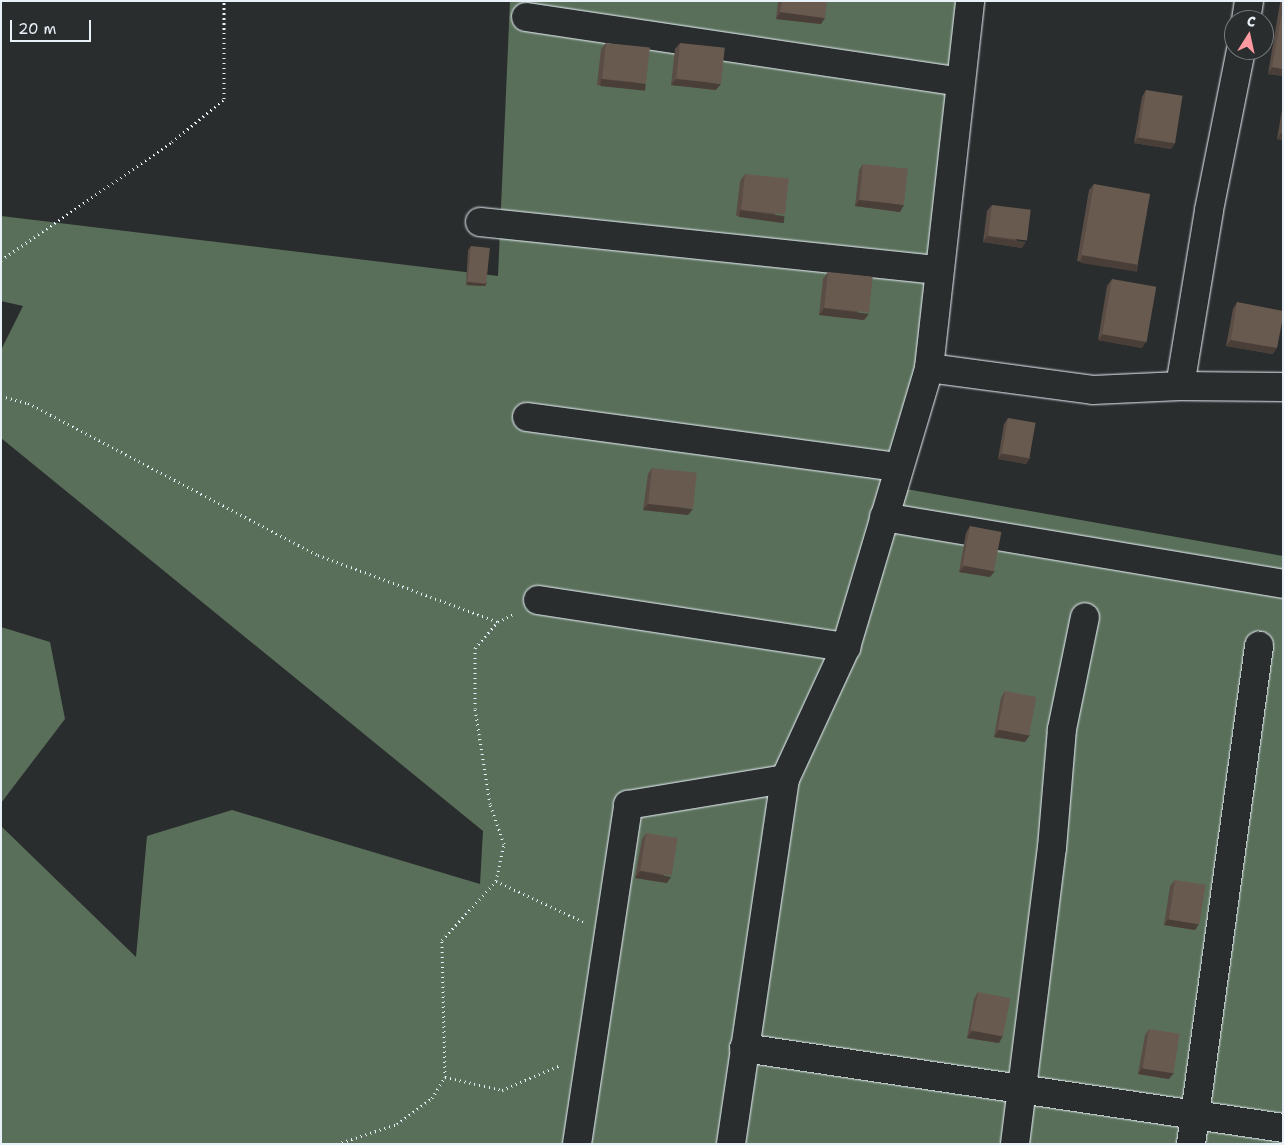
<!DOCTYPE html>
<meta charset="utf-8">
<style>
body{margin:0}
#map{position:relative;width:1284px;height:1145px;overflow:hidden;background:#2a2d2e;font-family:"Shantell Sans",sans-serif}
div>[style]{position:absolute}
.green>*{inset:0;background:#5a6f5a}
.path>*{height:3px;margin-top:-1.5px;transform-origin:0;background:repeating-linear-gradient(90deg,#e8f1f8 0 1px,transparent 0 5px)}
.roads{filter:drop-shadow(0 0 1px #e8f1f8) drop-shadow(0 0 1px #e8f1f8)}
.minor>*{height:28px;margin:-14px;padding:0 14px;transform-origin:14px;border-radius:14px;background:#2a2d2e}
.wall>*{inset:0;background:#5a4d45}
.shaded-wall>*{inset:0;background:#4a3f38;transform-origin:0 0}
.building>*{inset:0;background:#695a50;transform-origin:0 0}
span{translate:-50% -50%;white-space:nowrap;text-align:center;line-height:1.15;-webkit-text-stroke:4px #2a2d2e;paint-order:stroke}
.frame{position:absolute;inset:0;border:2px solid #e8f1f8;pointer-events:none}
.north{position:absolute;left:1224px;top:10px;width:50px;height:50px;box-sizing:border-box;background:#2a2d2e;border:1px solid #767b7f;border-radius:50%;rotate:10deg;font-size:14px;font-weight:700;line-height:20px;text-align:center;color:#e8f1f8}
.north::after{content:'';display:block;margin:auto;width:18px;height:22px;background:#ff9aa2;clip-path:polygon(50% 0,100% 100%,50% 72%,0 100%)}
.scale{position:absolute;left:10px;top:20px;width:81px;height:22px;box-sizing:border-box;border:2px solid #e8f1f8;border-top:0;padding-left:6px;font-size:15px;line-height:18px;white-space:nowrap;color:#e8f1f8;-webkit-text-stroke:4px #2a2d2e;paint-order:stroke}
</style>
<div id="map">
<div class="green">
<i style="clip-path:polygon(510px 1px,961px 1px,906px 489px,1283px 556px,1283px 1144px,1px 1144px,1px 826px,136px 957px,147px 836px,232px 810px,480px 884px,483px 831px,1px 438px,1px 350px,23px 306px,1px 301px,1px 216px,498px 276px)"></i>
<i style="clip-path:polygon(1px 627px,50px 642px,65px 719px,1px 803px)"></i>
</div>
<div class="path">
<i style="left:1px;top:260px;width:208px;rotate:-34.6deg"></i>
<i style="left:172px;top:142px;width:67px;rotate:-39.6deg"></i>
<i style="left:224px;top:99px;width:98px;rotate:-90deg"></i>
<i style="left:1px;top:396px;width:28px;rotate:15deg"></i>
<i style="left:28px;top:403px;width:327px;rotate:27.7deg"></i>
<i style="left:318px;top:555px;width:192px;rotate:20.4deg"></i>
<i style="left:496px;top:881px;width:97px;rotate:25deg"></i>
<i style="left:445px;top:1077px;width:58px;rotate:12.8deg"></i>
<i style="left:502px;top:1090px;width:64px;rotate:-23deg"></i>
<i style="left:337px;top:1144px;width:63px;rotate:-18.4deg"></i>
<i style="left:397px;top:1124px;width:44px;rotate:-36.6deg"></i>
<i style="left:432px;top:1098px;width:25px;rotate:-58deg"></i>
<i style="left:445px;top:1077px;width:137px;rotate:-91.3deg"></i>
<i style="left:442px;top:940px;width:80px;rotate:-47.5deg"></i>
<i style="left:496px;top:881px;width:38px;rotate:-78deg"></i>
<i style="left:504px;top:844px;width:42px;rotate:-109.3deg"></i>
<i style="left:490px;top:804px;width:97px;rotate:-98.9deg"></i>
<i style="left:475px;top:708px;width:60px;rotate:-90deg"></i>
<i style="left:475px;top:648px;width:35px;rotate:-49deg"></i>
<i style="left:498px;top:622px;width:19px;rotate:-28deg"></i>
</div>
<div class="roads">
<div class="minor">
<i style="left:526px;top:17px;width:439px;rotate:8.5deg"></i>
<i style="left:1246px;top:20px;width:19px;rotate:-81deg"></i>
<i style="left:480px;top:222px;width:461px;rotate:6deg"></i>
<i style="left:929px;top:368px;width:165px;rotate:7.6deg"></i>
<i style="left:1093px;top:390px;width:87px;rotate:-2.6deg"></i>
<i style="left:1180px;top:386px;width:103px;rotate:0.6deg"></i>
<i style="left:1180px;top:386px;width:178px;rotate:-80.6deg"></i>
<i style="left:1209px;top:210px;width:163px;rotate:-78.7deg"></i>
<i style="left:527px;top:417px;width:375px;rotate:7.7deg"></i>
<i style="left:884px;top:517px;width:405px;rotate:9.5deg"></i>
<i style="left:538px;top:600px;width:312px;rotate:8.7deg"></i>
<i style="left:744px;top:1048px;width:545px;rotate:8.44deg"></i>
<i style="left:577px;top:1144px;width:343px;rotate:-81.4deg"></i>
<i style="left:628px;top:805px;width:159px;rotate:-9.4deg"></i>
<i style="left:731px;top:1144px;width:369px;rotate:-81.6deg"></i>
<i style="left:785px;top:779px;width:145px;rotate:-65.2deg"></i>
<i style="left:846px;top:647px;width:291px;rotate:-73.4deg"></i>
<i style="left:929px;top:368px;width:369px;rotate:-83.6deg"></i>
<i style="left:1015px;top:1144px;width:298px;rotate:-82.9deg"></i>
<i style="left:1052px;top:848px;width:119px;rotate:-85.2deg"></i>
<i style="left:1062px;top:729px;width:114px;rotate:-78.4deg"></i>
<i style="left:1191px;top:1144px;width:503px;rotate:-82.22deg"></i>
</div>
</div>
<div class="wall">
<i style="clip-path:polygon(778px 1px,827px 1px,821px 24px,776px 19px)"></i>
<i style="clip-path:polygon(1281px 1px,1283px 1px,1283px 76px,1268px 74px,1280px 3px)"></i>
<i style="clip-path:polygon(606px 43px,642px 90px,597px 85px,601px 49px)"></i>
<i style="clip-path:polygon(680px 43px,716px 90px,671px 85px,675px 49px)"></i>
<i style="clip-path:polygon(1146px 90px,1175px 143px,1171px 149px,1134px 143px,1142px 97px)"></i>
<i style="clip-path:polygon(1283px 104px,1283px 140px,1277px 139px)"></i>
<i style="clip-path:polygon(863px 164px,900px 212px,855px 206px,859px 170px)"></i>
<i style="clip-path:polygon(745px 174px,781px 222px,736px 216px,740px 181px)"></i>
<i style="clip-path:polygon(1094px 184px,1138px 264px,1134px 270px,1077px 261px,1089px 190px)"></i>
<i style="clip-path:polygon(992px 205px,1022px 248px,983px 242px,987px 211px)"></i>
<i style="clip-path:polygon(471px 246px,487px 283px,485px 286px,466px 285px,468px 250px)"></i>
<i style="clip-path:polygon(828px 272px,864px 320px,819px 315px,823px 279px)"></i>
<i style="clip-path:polygon(1112px 279px,1142px 348px,1098px 340px,1107px 286px)"></i>
<i style="clip-path:polygon(1237px 302px,1273px 354px,1226px 346px,1233px 309px)"></i>
<i style="clip-path:polygon(1008px 418px,1030px 458px,1026px 464px,998px 459px,1004px 424px)"></i>
<i style="clip-path:polygon(652px 468px,688px 515px,643px 510px,648px 474px)"></i>
<i style="clip-path:polygon(970px 526px,990px 577px,959px 572px,966px 533px)"></i>
<i style="clip-path:polygon(1005px 691px,1025px 742px,994px 737px,1001px 698px)"></i>
<i style="clip-path:polygon(646px 833px,667px 883px,635px 878px,642px 839px)"></i>
<i style="clip-path:polygon(1175px 880px,1195px 930px,1164px 925px,1170px 886px)"></i>
<i style="clip-path:polygon(978px 992px,999px 1043px,967px 1038px,974px 999px)"></i>
<i style="clip-path:polygon(1149px 1029px,1169px 1079px,1138px 1074px,1145px 1035px)"></i>
</div>
<div class="shaded-wall">
<i style="clip-path:polygon(780px 12px,825px 18px,821px 24px,776px 19px)"></i>
<i style="clip-path:polygon(1272px 67px,1283px 69px,1283px 76px,1268px 74px)"></i>
<i style="left:601px;top:79px;width:45px;height:7px;rotate:6deg"></i>
<i style="clip-path:polygon(676px 79px,721px 84px,716px 90px,671px 85px)"></i>
<i style="clip-path:polygon(1281px 133px,1283px 133px,1283px 140px,1277px 139px)"></i>
<i style="clip-path:polygon(1138px 137px,1175px 143px,1171px 149px,1134px 143px)"></i>
<i style="clip-path:polygon(859px 200px,904px 205px,900px 212px,855px 206px)"></i>
<i style="left:740px;top:210px;width:45px;height:7px;rotate:8deg"></i>
<i style="clip-path:polygon(987px 236px,1026px 242px,1022px 248px,983px 242px)"></i>
<i style="left:1082px;top:255px;width:57px;height:8px;rotate:9deg"></i>
<i style="clip-path:polygon(468px 282px,487px 283px,485px 286px,466px 285px)"></i>
<i style="clip-path:polygon(824px 308px,869px 314px,864px 320px,819px 315px)"></i>
<i style="clip-path:polygon(1103px 334px,1147px 341px,1142px 348px,1098px 340px)"></i>
<i style="clip-path:polygon(1231px 340px,1277px 348px,1273px 354px,1226px 346px)"></i>
<i style="clip-path:polygon(1002px 453px,1030px 458px,1026px 464px,998px 459px)"></i>
<i style="clip-path:polygon(648px 504px,693px 509px,688px 515px,643px 510px)"></i>
<i style="clip-path:polygon(964px 566px,995px 571px,990px 577px,959px 572px)"></i>
<i style="clip-path:polygon(999px 730px,1030px 735px,1025px 742px,994px 737px)"></i>
<i style="clip-path:polygon(640px 871px,671px 877px,667px 883px,635px 878px)"></i>
<i style="clip-path:polygon(1168px 919px,1199px 924px,1195px 930px,1164px 925px)"></i>
<i style="clip-path:polygon(972px 1031px,1003px 1036px,999px 1043px,967px 1038px)"></i>
<i style="clip-path:polygon(1142px 1068px,1174px 1073px,1169px 1079px,1138px 1074px)"></i>
</div>
<div class="building">
<i style="clip-path:polygon(782px 1px,827px 1px,825px 18px,780px 12px)"></i>
<i style="clip-path:polygon(1283px 7px,1283px 69px,1272px 67px)"></i>
<i style="left:606px;top:43px;width:44px;height:36px;rotate:6deg"></i>
<i style="left:680px;top:43px;width:45px;height:36px;rotate:6deg"></i>
<i style="left:1146px;top:90px;width:37px;height:48px;rotate:9deg"></i>
<i style="clip-path:polygon(1283px 124px,1283px 133px,1281px 133px)"></i>
<i style="left:863px;top:164px;width:45px;height:36px;rotate:6deg"></i>
<i style="left:745px;top:174px;width:44px;height:36px;rotate:6deg"></i>
<i style="left:1094px;top:184px;width:57px;height:72px;rotate:10deg"></i>
<i style="left:992px;top:205px;width:39px;height:31px;rotate:7deg"></i>
<i style="left:471px;top:246px;width:19px;height:36px;rotate:6deg"></i>
<i style="left:828px;top:272px;width:45px;height:36px;rotate:6deg"></i>
<i style="left:1112px;top:279px;width:45px;height:56px;rotate:10deg"></i>
<i style="clip-path:polygon(1237px 302px,1283px 311px,1283px 317px,1277px 348px,1231px 340px)"></i>
<i style="left:1008px;top:418px;width:28px;height:36px;rotate:10deg"></i>
<i style="left:652px;top:468px;width:45px;height:36px;rotate:6deg"></i>
<i style="left:970px;top:526px;width:32px;height:40px;rotate:11deg"></i>
<i style="left:1005px;top:691px;width:32px;height:39px;rotate:11deg"></i>
<i style="left:646px;top:833px;width:32px;height:38px;rotate:9deg"></i>
<i style="left:1175px;top:880px;width:31px;height:40px;rotate:9deg"></i>
<i style="left:978px;top:992px;width:33px;height:39px;rotate:11deg"></i>
<i style="left:1149px;top:1029px;width:31px;height:40px;rotate:9deg"></i>
</div>
<div class="frame"></div>
<div class="north">С</div>
<div class="scale">20 m</div>
</div>
